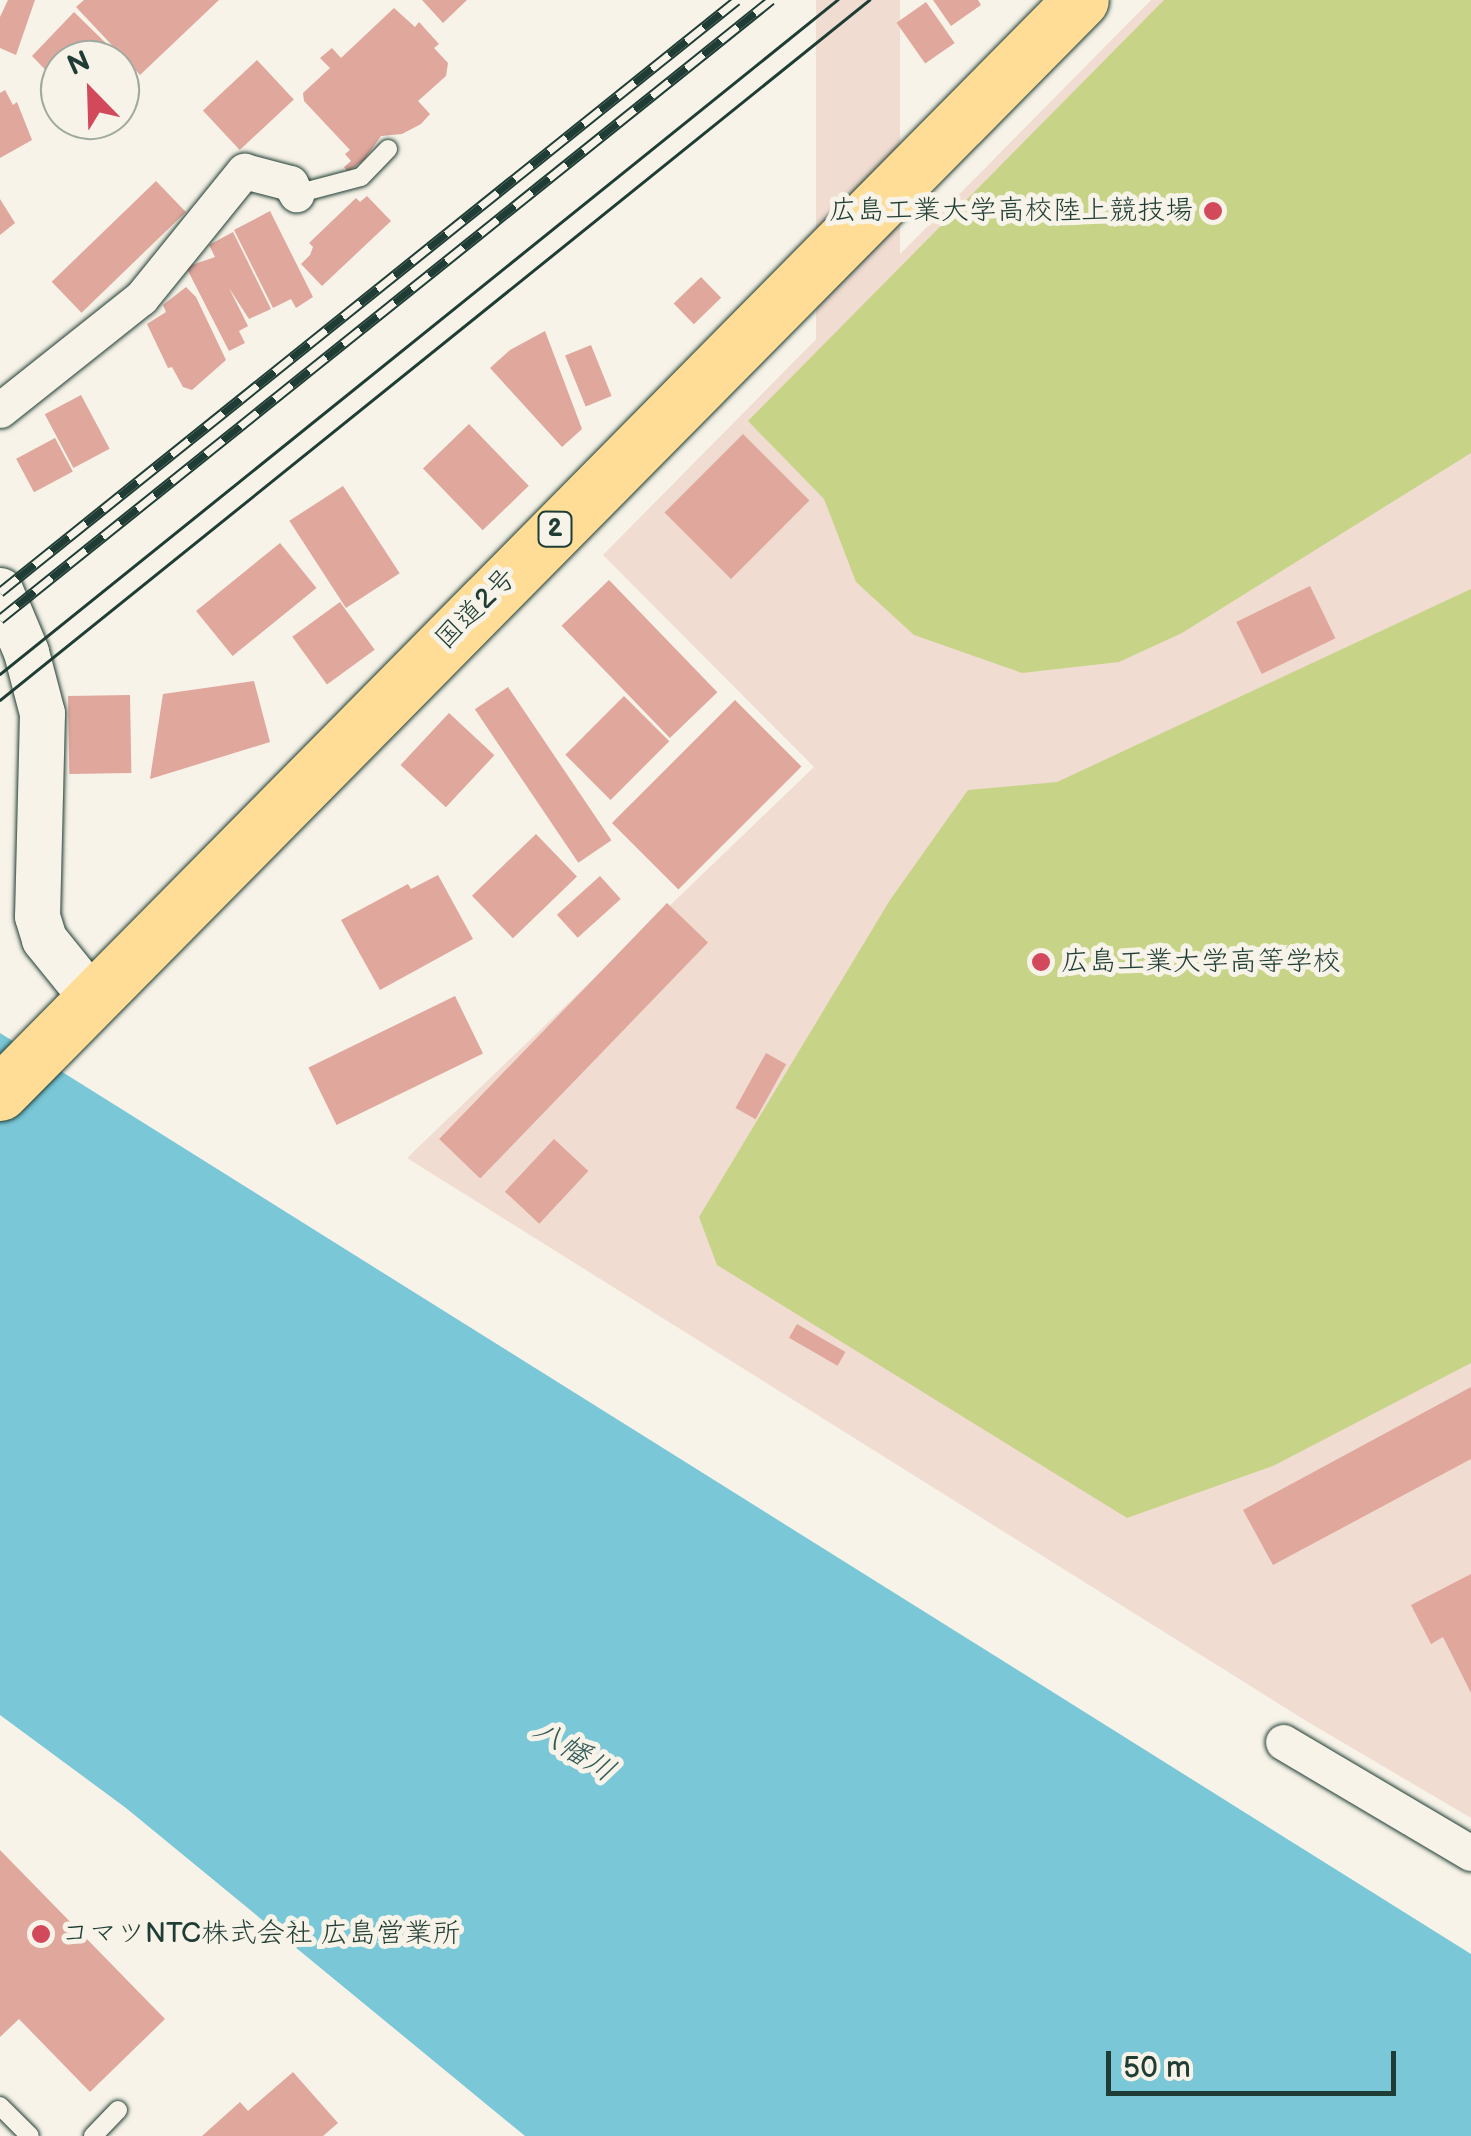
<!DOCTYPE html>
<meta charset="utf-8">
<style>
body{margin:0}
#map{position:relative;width:1471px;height:2136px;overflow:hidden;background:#f7f3e8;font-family:"Balsamiq Sans","Klee One",sans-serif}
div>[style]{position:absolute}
.built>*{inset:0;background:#f0dcd1;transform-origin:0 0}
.green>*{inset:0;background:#c7d488}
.water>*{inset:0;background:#7ac7d8}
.building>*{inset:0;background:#e0a79c;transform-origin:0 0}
.roads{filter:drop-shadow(0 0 2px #1f3d34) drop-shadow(0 0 2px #1f3d34)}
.service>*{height:18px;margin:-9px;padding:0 9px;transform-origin:9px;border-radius:9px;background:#f7f3e8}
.minor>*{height:35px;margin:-17.5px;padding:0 17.5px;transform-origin:17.5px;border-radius:17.5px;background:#f7f3e8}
.tertiary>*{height:45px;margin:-22.5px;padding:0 22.5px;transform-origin:22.5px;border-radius:22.5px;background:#f7f3e8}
.trunk>*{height:55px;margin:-27.5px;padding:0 27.5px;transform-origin:27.5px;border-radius:27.5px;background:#ffdd96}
.tram>*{height:2.5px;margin:-1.25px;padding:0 1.25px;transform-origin:1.25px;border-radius:1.25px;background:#1f3d34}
.rail>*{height:11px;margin-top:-5.5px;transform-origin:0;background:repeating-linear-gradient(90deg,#f7f3e8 0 22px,#1f3d34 0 44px);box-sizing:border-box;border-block:2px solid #1f3d34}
.dots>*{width:28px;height:28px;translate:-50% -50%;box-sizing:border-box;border:5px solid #f7f3e8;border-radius:50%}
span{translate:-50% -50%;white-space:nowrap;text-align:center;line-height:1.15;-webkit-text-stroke:10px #f7f3e8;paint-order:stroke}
.shield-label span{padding:2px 8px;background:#f7f3e8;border:2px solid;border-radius:8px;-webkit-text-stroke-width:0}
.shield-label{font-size:25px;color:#1f3d34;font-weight:700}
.poi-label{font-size:28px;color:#1f3d34}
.right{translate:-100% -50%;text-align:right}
.left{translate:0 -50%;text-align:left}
.street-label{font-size:28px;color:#1f3d34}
.water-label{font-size:30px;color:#315955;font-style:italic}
.north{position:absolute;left:40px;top:40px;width:100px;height:100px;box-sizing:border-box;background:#f7f3e8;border:2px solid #a1aaa0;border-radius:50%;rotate:337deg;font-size:28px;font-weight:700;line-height:40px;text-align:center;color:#1f3d34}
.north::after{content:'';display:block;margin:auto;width:35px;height:45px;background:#d1495b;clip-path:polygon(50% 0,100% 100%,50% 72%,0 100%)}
.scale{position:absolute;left:1106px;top:2051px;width:290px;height:45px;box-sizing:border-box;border:5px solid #1f3d34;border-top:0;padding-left:12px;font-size:30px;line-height:35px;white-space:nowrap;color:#1f3d34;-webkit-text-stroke:8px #f7f3e8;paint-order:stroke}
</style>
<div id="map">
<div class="built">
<i style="left:816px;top:0;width:84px;height:1048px"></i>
<i style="clip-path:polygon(1151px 0,1471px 0,1471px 1818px,1303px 1719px,407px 1158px,814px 767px,603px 555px)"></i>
</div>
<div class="green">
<i style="clip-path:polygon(1164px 0,1471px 0,1471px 453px,1182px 633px,1119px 662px,1022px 673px,914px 635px,856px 582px,824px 499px,748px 421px)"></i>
<i style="clip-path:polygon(1471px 589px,1471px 1363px,1273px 1466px,1127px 1518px,717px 1265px,699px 1217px,890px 900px,968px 790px,1057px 782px)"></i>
</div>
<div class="water">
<i style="clip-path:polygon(0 1033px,1471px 1954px,1471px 2136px,525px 2136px,126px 1808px,0 1715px)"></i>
</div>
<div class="building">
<i style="clip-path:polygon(8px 0,35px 0,16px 55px,0 48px,0 17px)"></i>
<i style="clip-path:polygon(84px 0,219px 0,140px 75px,76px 7px)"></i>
<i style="clip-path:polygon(422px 0,467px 0,443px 23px)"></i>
<i style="clip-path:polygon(933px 0,978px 0,981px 5px,951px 26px)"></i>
<i style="left:926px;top:2px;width:50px;height:36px;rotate:55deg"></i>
<i style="clip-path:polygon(394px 8px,415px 27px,419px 22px,439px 44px,434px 48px,448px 63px,446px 76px,418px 101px,430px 114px,421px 124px,402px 134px,381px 136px,364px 160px,348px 172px,344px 167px,351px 161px,345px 154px,350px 150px,304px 101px,303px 93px,330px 68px,320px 58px,332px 48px,341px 58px)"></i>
<i style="clip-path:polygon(74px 12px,113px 50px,102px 60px,60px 60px,60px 85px,32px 56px)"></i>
<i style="left:257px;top:60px;width:54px;height:74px;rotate:47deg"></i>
<i style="clip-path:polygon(5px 90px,13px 105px,17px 102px,32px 140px,0 158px,0 93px)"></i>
<i style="left:156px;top:181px;width:43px;height:145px;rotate:46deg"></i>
<i style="clip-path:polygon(367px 196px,391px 221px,322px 286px,301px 264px,310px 255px,313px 247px,309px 243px,356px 198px,360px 202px)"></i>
<i style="clip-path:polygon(0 199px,15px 223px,0 235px)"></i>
<i style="clip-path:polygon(270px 211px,313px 297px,296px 308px,291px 299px,273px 308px,234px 230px)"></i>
<i style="clip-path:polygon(233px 232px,271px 309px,249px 319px,229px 288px,248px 326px,239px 331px,245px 343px,229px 351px,186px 267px,215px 257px,209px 245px)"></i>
<i style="left:701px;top:277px;width:29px;height:38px;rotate:46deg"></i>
<i style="clip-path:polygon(186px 287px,196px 297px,226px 360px,192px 390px,183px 387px,172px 367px,168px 368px,147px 324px,166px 312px,163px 305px)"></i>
<i style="clip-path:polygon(545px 331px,582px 429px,562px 447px,490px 368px,510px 350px)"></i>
<i style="left:591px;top:345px;width:55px;height:28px;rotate:68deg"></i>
<i style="left:81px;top:395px;width:61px;height:41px;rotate:62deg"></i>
<i style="left:469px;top:424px;width:86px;height:64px;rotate:46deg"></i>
<i style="left:743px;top:434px;width:94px;height:111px;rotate:45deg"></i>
<i style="left:55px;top:438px;width:38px;height:44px;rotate:62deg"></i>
<i style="left:343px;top:486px;width:104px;height:64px;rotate:57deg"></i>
<i style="left:280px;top:543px;width:58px;height:108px;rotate:51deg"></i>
<i style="left:609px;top:580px;width:156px;height:66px;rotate:46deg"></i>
<i style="left:1310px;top:586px;width:58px;height:82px;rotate:64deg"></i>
<i style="left:340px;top:602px;width:59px;height:59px;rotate:54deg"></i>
<i style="clip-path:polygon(254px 681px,270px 742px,150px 779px,163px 694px)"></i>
<i style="left:508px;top:687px;width:185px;height:40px;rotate:56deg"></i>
<i style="left:130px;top:695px;width:78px;height:62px;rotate:89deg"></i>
<i style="left:624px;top:696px;width:64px;height:83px;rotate:45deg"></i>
<i style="left:735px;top:700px;width:94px;height:174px;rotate:45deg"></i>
<i style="left:449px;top:713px;width:62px;height:71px;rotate:43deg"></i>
<i style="left:536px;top:834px;width:59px;height:89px;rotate:46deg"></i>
<i style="clip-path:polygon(438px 875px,473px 939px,380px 990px,341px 920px,408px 884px,411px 889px)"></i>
<i style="left:600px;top:876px;width:31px;height:58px;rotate:48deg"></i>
<i style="left:667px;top:903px;width:57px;height:328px;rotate:44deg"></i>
<i style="left:455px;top:996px;width:64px;height:163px;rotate:64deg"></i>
<i style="left:766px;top:1053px;width:23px;height:63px;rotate:29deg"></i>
<i style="left:554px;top:1139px;width:47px;height:72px;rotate:43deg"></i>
<i style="left:797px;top:1324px;width:56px;height:16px;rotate:30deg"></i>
<i style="clip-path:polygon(1471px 1387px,1471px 1459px,1273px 1565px,1243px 1510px)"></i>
<i style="clip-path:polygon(1471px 1574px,1471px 1693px,1443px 1637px,1431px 1644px,1411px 1605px)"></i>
<i style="clip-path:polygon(0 1850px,165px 2019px,90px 2092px,19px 2019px,0 2037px)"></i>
<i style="clip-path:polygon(293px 2072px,338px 2123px,323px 2136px,202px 2136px,240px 2102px,248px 2111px)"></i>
</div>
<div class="roads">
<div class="service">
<i style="left:296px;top:194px;width:67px;rotate:-14.7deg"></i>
<i style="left:361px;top:177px;width:39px;rotate:-46deg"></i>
<i style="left:0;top:2106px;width:42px;rotate:45deg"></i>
<i style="left:93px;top:2136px;width:36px;rotate:-46deg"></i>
</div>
<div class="minor">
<i style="left:0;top:410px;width:180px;rotate:-38.5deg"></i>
<i style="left:141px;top:298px;width:164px;rotate:-51deg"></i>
<i style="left:244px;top:171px;width:48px;rotate:14.6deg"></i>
<i style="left:290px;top:183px;width:13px;rotate:61deg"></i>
<i style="left:1283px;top:1742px;width:218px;rotate:30.6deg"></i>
</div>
<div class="tertiary">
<i style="left:0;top:590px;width:67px;rotate:67.2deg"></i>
<i style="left:26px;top:652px;width:63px;rotate:75.3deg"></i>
<i style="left:42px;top:713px;width:203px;rotate:91.4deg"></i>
<i style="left:37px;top:916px;width:24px;rotate:73deg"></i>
<i style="left:44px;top:939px;width:75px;rotate:51deg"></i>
</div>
<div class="trunk">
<i style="left:0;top:1093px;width:1537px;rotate:-45.32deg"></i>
</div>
</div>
<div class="tram">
<i style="left:0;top:674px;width:1075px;rotate:-38.84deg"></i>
<i style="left:0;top:700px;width:1116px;rotate:-38.85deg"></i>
</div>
<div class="rail">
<i style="left:0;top:592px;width:945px;rotate:-38.77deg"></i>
<i style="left:0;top:619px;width:989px;rotate:-38.76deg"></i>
</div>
<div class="dots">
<i style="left:1213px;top:211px;background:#d1495b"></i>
<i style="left:1041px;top:962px;background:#d1495b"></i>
<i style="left:41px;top:1934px;background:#d1495b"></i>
</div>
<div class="shield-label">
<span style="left:555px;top:529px">2</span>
</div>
<div class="poi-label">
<span class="right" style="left:1193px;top:211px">広島工業大学高校陸上競技場</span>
<span class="left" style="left:1061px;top:962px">広島工業大学高等学校</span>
<span class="left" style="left:61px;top:1934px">コマツNTC株式会社 広島営業所</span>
</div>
<div class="street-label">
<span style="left:476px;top:609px;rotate:-45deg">国道2号</span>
</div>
<div class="water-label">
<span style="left:574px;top:1751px;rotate:32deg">八幡川</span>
</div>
<div class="north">N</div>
<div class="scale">50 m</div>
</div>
